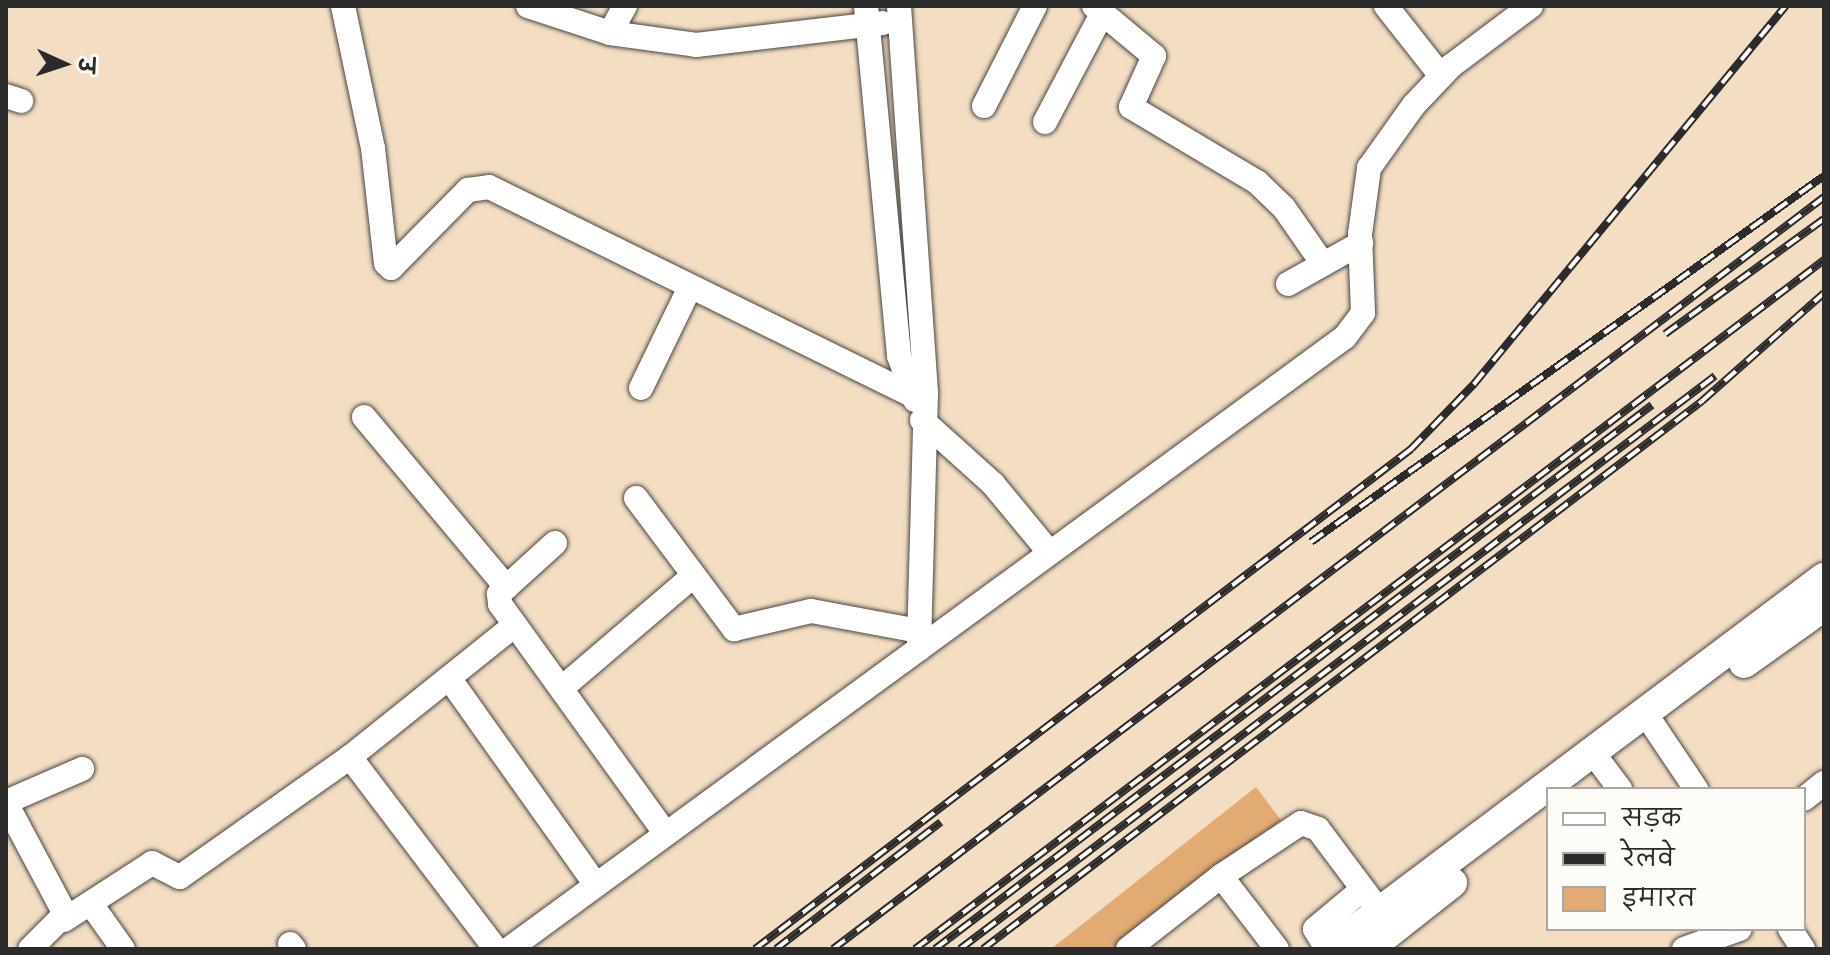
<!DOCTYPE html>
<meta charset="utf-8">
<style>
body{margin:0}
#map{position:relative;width:1830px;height:955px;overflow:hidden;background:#f4dec3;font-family:"Playpen Sans","Playpen Sans Deva",sans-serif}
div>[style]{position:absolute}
.building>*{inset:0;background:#e2ab74}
.roads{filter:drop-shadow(0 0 2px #494642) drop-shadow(0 0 2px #494642)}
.minor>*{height:24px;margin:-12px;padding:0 12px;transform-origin:12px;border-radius:12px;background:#fff}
.major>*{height:30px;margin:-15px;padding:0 15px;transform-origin:15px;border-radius:15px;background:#fff}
.rail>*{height:8px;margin-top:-4px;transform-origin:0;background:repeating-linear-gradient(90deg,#fdfcf7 0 15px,#2b2b2b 0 30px);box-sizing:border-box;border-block:2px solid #2b2b2b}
span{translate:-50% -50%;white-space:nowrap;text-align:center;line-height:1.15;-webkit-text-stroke:8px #fdfcf7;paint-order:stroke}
.frame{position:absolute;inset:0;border:8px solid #2b2b2b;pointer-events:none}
.legend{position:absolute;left:1546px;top:787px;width:260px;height:144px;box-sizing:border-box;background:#fdfcf7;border:2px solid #a9a8a5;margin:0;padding:10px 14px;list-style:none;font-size:24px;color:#2b2b2b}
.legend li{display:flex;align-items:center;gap:16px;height:40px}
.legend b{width:40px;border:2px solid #a9a8a5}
.north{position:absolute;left:24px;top:24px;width:80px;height:80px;-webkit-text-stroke:6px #fdfcf7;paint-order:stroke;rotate:93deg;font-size:22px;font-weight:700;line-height:32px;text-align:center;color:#2b2b2b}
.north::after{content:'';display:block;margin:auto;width:28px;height:36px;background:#2b2b2b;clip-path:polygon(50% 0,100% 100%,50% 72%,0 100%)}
</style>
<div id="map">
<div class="building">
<i style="clip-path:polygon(1256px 787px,1281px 820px,1118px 949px,1051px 949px)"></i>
</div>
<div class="roads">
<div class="minor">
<i style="left:343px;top:6px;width:145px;rotate:78.1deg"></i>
<i style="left:373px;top:148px;width:116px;rotate:83.6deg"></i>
<i style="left:386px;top:263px;width:7px;rotate:45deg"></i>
<i style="left:391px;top:268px;width:110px;rotate:-45.4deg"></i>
<i style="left:468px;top:190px;width:21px;rotate:-8deg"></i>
<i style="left:489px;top:187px;width:470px;rotate:26.2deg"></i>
<i style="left:528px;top:6px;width:86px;rotate:18.2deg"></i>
<i style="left:610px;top:33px;width:87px;rotate:7.9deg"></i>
<i style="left:696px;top:45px;width:188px;rotate:-6.7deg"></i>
<i style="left:866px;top:6px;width:352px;rotate:84.6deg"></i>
<i style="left:899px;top:356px;width:47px;rotate:70deg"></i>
<i style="left:899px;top:6px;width:388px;rotate:86deg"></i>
<i style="left:926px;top:393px;width:256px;rotate:91.6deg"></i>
<i style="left:1094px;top:6px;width:78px;rotate:39.8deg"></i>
<i style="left:1154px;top:56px;width:56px;rotate:114.3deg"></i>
<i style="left:1131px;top:107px;width:147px;rotate:30.8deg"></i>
<i style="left:1257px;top:182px;width:37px;rotate:44deg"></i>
<i style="left:1284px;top:208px;width:68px;rotate:55.1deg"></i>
<i style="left:1386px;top:6px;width:89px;rotate:51.8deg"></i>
<i style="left:610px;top:33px;width:31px;rotate:-61deg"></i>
<i style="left:6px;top:96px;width:16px;rotate:18deg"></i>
<i style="left:984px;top:106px;width:112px;rotate:-63deg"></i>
<i style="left:1045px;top:122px;width:124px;rotate:-62.2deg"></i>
<i style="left:1288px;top:284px;width:84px;rotate:-29.3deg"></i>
<i style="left:641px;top:388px;width:112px;rotate:-64.1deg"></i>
<i style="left:364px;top:417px;width:222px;rotate:50.1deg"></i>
<i style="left:922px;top:420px;width:96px;rotate:42deg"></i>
<i style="left:993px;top:484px;width:89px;rotate:50.4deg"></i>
<i style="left:636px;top:498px;width:164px;rotate:53.2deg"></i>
<i style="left:734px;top:629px;width:79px;rotate:-13.2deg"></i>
<i style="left:811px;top:611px;width:110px;rotate:10.5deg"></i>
<i style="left:555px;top:543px;width:76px;rotate:137.7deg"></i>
<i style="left:499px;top:594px;width:10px;rotate:84deg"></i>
<i style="left:500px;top:604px;width:282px;rotate:54.2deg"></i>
<i style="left:449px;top:678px;width:254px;rotate:54.6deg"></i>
<i style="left:562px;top:688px;width:171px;rotate:-40.5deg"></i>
<i style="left:1645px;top:713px;width:92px;rotate:56.1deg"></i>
<i style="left:350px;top:757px;width:241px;rotate:52.8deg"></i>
<i style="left:1602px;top:765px;width:30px;rotate:53deg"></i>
<i style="left:1804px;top:799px;width:26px;rotate:-39deg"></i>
<i style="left:6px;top:802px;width:83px;rotate:-23.5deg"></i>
<i style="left:6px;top:803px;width:126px;rotate:62deg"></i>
<i style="left:65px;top:914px;width:49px;rotate:135deg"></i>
<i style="left:91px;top:904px;width:55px;rotate:54.6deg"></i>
<i style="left:64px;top:920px;width:105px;rotate:-32.9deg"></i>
<i style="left:152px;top:863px;width:31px;rotate:27deg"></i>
<i style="left:180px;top:877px;width:208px;rotate:-35.2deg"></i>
<i style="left:350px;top:757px;width:211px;rotate:-38.7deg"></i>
<i style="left:1790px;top:929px;width:24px;rotate:57deg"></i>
<i style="left:290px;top:944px;width:6px;rotate:51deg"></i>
<i style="left:509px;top:949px;width:1036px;rotate:-36.21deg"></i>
<i style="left:1345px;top:337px;width:30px;rotate:-53deg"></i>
<i style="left:1363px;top:313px;width:79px;rotate:-92.2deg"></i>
<i style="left:1360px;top:234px;width:67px;rotate:-82.2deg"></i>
<i style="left:1369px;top:168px;width:77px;rotate:-54.5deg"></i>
<i style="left:1414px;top:105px;width:54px;rotate:-46.5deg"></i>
<i style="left:1451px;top:66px;width:100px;rotate:-36.9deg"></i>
<i style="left:1128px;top:949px;width:118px;rotate:-38.1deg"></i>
<i style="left:1277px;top:949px;width:92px;rotate:-127.5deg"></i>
<i style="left:1221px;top:876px;width:96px;rotate:-33.5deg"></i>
<i style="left:1301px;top:823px;width:18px;rotate:19deg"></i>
<i style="left:1318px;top:829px;width:104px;rotate:53.2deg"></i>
<i style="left:1327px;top:949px;width:23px;rotate:-121deg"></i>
<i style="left:1315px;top:929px;width:62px;rotate:-39.8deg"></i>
<i style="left:1684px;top:949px;width:59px;rotate:-19.7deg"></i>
</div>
<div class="major">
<i style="left:1744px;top:663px;width:98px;rotate:-35.5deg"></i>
<i style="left:1330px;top:949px;width:618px;rotate:-36.91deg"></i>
<i style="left:1368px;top:949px;width:107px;rotate:-38.2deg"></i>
</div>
</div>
<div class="rail">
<i style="left:1665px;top:334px;width:196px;rotate:-35.9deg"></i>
<i style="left:1311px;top:542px;width:630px;rotate:-35.51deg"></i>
<i style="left:755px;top:949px;width:825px;rotate:-37.31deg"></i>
<i style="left:1411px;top:449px;width:91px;rotate:-45.9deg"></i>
<i style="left:1474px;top:384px;width:490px;rotate:-50.5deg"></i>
<i style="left:776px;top:949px;width:208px;rotate:-37.6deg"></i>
<i style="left:833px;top:949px;width:1244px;rotate:-37.19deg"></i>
<i style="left:915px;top:949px;width:1141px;rotate:-37.16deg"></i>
<i style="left:935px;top:949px;width:900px;rotate:-37.19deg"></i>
<i style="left:960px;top:949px;width:948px;rotate:-37.2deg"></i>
<i style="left:983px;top:949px;width:904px;rotate:-37.31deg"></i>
<i style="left:1702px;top:401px;width:163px;rotate:-41.5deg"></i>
</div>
<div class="frame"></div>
<ul class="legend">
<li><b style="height:10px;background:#fff"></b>सड़क</li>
<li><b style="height:10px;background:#2b2b2b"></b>रेलवे</li>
<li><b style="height:22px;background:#e2ab74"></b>इमारत</li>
</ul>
<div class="north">उ</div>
</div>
